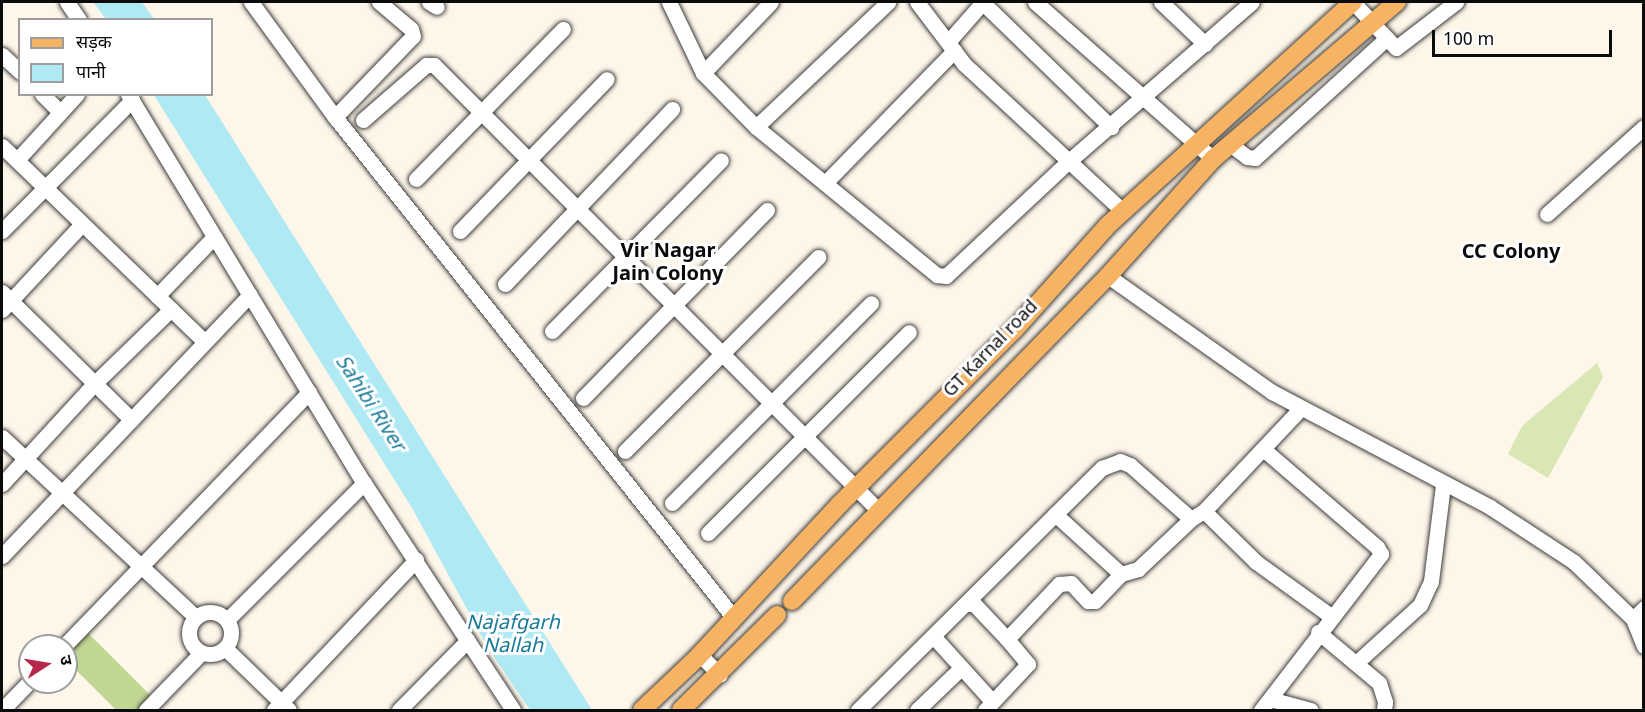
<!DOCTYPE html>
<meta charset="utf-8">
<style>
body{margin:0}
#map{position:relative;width:1645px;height:712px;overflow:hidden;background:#fef6e9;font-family:Georgia,"Noto Sans Devanagari",serif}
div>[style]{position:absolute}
.green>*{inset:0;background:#d9e7b5}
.forest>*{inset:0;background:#c0d794}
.water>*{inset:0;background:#afe9f4}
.roads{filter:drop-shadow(0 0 2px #3e3e3e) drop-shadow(0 0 2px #3e3e3e)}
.minor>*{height:15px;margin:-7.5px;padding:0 7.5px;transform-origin:7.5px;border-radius:7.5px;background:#fff}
.minor>.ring{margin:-7.5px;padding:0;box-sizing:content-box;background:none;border:15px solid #fff;border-radius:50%}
.major>*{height:18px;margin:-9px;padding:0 9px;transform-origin:9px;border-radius:9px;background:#f5b363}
span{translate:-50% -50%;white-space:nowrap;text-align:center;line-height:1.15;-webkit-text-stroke:6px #fff;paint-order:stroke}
.street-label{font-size:18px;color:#0b0b0b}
.neighbourhood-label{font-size:20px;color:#0b0b0b;font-weight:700}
.water-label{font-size:20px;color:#197b98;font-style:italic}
.frame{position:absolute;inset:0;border:3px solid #0b0b0b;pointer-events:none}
.legend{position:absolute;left:18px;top:18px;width:195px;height:78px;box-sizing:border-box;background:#fff;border:2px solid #9d9d9d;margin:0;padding:8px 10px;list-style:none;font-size:18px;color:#0b0b0b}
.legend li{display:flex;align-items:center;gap:12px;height:30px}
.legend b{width:30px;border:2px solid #9d9d9d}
.north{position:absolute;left:18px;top:634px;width:60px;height:60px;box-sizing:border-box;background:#fff;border:2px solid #9d9d9d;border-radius:50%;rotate:78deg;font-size:16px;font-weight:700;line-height:24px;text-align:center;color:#0b0b0b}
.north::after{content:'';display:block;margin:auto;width:21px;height:27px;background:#b6274c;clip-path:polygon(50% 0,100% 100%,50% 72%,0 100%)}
.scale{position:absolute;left:1432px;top:30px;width:180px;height:27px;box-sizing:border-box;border:3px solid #0b0b0b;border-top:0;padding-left:8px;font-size:18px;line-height:21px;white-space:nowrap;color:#0b0b0b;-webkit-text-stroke:4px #fff;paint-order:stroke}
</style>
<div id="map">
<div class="green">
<i style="clip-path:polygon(1597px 363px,1603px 377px,1548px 478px,1508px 454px,1522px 426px)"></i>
</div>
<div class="forest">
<i style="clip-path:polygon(87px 632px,152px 697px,139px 710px,116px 710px,66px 660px,66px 652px)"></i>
</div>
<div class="water">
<i style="clip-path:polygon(93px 2px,142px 2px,154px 19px,106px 19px)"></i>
<i style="clip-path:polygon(154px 95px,205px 95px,592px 710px,530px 710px,488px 648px,412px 508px)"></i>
</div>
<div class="roads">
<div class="minor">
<i style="left:67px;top:2px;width:22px;rotate:56deg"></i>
<i style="left:251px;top:2px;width:142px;rotate:53.9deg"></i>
<i style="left:335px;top:117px;width:640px;rotate:51.47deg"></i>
<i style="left:429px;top:2px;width:9px;rotate:32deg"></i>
<i style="left:669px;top:2px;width:79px;rotate:64.4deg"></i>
<i style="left:703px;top:73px;width:98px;rotate:-46.2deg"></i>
<i style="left:917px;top:2px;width:78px;rotate:52.8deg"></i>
<i style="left:964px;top:64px;width:217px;rotate:42.8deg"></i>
<i style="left:982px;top:2px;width:180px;rotate:44.1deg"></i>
<i style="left:1035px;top:2px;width:237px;rotate:41.4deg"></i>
<i style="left:1161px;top:2px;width:61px;rotate:43.7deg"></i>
<i style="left:1353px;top:2px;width:63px;rotate:46.9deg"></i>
<i style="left:1396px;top:48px;width:76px;rotate:-37.5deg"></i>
<i style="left:948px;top:42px;width:53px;rotate:-48.8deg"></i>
<i style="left:2px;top:55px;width:25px;rotate:43deg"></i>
<i style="left:703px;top:73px;width:76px;rotate:45.5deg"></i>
<i style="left:756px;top:127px;width:182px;rotate:-43.4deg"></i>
<i style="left:42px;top:94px;width:25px;rotate:45deg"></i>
<i style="left:128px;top:94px;width:455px;rotate:58.8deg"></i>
<i style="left:364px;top:483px;width:272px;rotate:56.7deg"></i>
<i style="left:335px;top:117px;width:112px;rotate:-46.1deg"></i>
<i style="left:413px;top:36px;width:7px;rotate:-106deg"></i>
<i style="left:411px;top:29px;width:42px;rotate:-139.8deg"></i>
<i style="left:363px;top:120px;width:84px;rotate:-41.1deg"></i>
<i style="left:426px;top:65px;width:8px"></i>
<i style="left:434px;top:65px;width:630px;rotate:45.06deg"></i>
<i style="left:756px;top:127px;width:234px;rotate:39.3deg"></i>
<i style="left:937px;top:275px;width:9px;rotate:6deg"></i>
<i style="left:946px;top:276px;width:168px;rotate:-43.1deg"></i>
<i style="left:1069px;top:161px;width:242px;rotate:-41deg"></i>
<i style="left:1230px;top:144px;width:21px;rotate:37deg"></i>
<i style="left:1247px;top:157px;width:8px;rotate:7deg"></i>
<i style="left:1255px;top:158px;width:178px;rotate:-42.3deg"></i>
<i style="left:2px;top:146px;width:282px;rotate:44deg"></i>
<i style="left:17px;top:160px;width:89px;rotate:-47.7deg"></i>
<i style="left:416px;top:179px;width:210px;rotate:-45.6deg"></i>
<i style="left:825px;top:183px;width:185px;rotate:-45.7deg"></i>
<i style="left:1547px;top:214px;width:130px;rotate:-41.9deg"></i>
<i style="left:2px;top:231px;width:185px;rotate:-45.2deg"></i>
<i style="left:460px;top:231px;width:211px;rotate:-46deg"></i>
<i style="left:1108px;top:276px;width:201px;rotate:35.3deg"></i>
<i style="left:1272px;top:392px;width:246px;rotate:27.8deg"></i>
<i style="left:1490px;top:507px;width:100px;rotate:33.2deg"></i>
<i style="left:1574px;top:562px;width:82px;rotate:44deg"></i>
<i style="left:1633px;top:619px;width:29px;rotate:68deg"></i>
<i style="left:505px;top:284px;width:242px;rotate:-46.3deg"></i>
<i style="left:2px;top:292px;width:182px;rotate:44.6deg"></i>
<i style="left:157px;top:296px;width:82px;rotate:-46deg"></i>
<i style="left:2px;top:310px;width:117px;rotate:-47.1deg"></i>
<i style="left:552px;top:331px;width:240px;rotate:-45.3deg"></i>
<i style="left:583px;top:398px;width:263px;rotate:-45.6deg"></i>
<i style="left:2px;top:437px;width:265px;rotate:42.9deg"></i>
<i style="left:625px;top:451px;width:274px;rotate:-45.1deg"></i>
<i style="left:2px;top:484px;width:137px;rotate:-47.4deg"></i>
<i style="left:95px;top:383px;width:106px;rotate:-44.2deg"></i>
<i style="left:672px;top:503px;width:282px;rotate:-45.1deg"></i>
<i style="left:1204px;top:511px;width:73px;rotate:44.4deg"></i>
<i style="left:1256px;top:562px;width:92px;rotate:35.8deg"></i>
<i style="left:1055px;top:514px;width:89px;rotate:42.3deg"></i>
<i style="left:708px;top:533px;width:284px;rotate:-45deg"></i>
<i style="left:2px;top:556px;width:360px;rotate:-46.5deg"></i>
<i style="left:966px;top:604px;width:8px"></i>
<i style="left:974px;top:604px;width:48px;rotate:46.7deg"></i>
<i class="ring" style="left:189px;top:612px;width:27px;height:27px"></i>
<i style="left:1633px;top:619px;width:16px;rotate:-45deg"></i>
<i style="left:227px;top:620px;width:194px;rotate:-45deg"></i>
<i style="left:1318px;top:632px;width:80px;rotate:39.9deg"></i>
<i style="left:1379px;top:683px;width:20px;rotate:72deg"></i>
<i style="left:1385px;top:702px;width:8px;rotate:97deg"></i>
<i style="left:933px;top:636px;width:88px;rotate:47.8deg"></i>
<i style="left:64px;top:646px;width:353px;rotate:-46deg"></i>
<i style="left:225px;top:648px;width:89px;rotate:44.1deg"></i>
<i style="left:700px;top:655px;width:28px;rotate:45deg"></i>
<i style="left:1356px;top:663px;width:86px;rotate:-42.2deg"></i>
<i style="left:1420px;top:605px;width:26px;rotate:-65deg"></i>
<i style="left:1431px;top:581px;width:98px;rotate:-82.9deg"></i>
<i style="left:1270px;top:699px;width:42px;rotate:15deg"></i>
<i style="left:2px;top:710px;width:40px;rotate:-46deg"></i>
<i style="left:146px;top:710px;width:79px;rotate:-46deg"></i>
<i style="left:274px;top:710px;width:207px;rotate:-46.6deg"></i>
<i style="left:399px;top:710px;width:98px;rotate:-45.4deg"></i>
<i style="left:858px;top:710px;width:344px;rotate:-44.8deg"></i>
<i style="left:1102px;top:468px;width:19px;rotate:-21deg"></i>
<i style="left:1120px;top:461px;width:11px;rotate:22deg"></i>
<i style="left:1130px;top:465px;width:81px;rotate:41.5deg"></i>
<i style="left:1191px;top:519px;width:15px;rotate:-32deg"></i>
<i style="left:1204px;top:511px;width:141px;rotate:-46.7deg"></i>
<i style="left:917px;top:710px;width:61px;rotate:-43.7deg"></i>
<i style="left:985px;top:710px;width:63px;rotate:-46.9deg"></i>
<i style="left:1028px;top:664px;width:33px;rotate:-130deg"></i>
<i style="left:1007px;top:639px;width:76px;rotate:-46.6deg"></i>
<i style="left:1059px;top:584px;width:12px;rotate:-5deg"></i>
<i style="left:1071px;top:583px;width:25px;rotate:47deg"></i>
<i style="left:1088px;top:601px;width:7px"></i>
<i style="left:1095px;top:601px;width:37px;rotate:-46deg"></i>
<i style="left:1121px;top:574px;width:18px;rotate:-16deg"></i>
<i style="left:1138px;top:569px;width:73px;rotate:-43.3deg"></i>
<i style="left:1261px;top:710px;width:197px;rotate:-52.4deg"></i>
<i style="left:1381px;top:554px;width:8px;rotate:-120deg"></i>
<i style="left:1377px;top:547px;width:150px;rotate:-139.3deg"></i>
</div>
<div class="major">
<i style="left:792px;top:601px;width:453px;rotate:-45.8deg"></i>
<i style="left:1108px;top:276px;width:157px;rotate:-48.1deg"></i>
<i style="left:1213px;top:159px;width:242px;rotate:-40.5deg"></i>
<i style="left:642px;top:710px;width:74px;rotate:-43.4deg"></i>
<i style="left:696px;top:659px;width:212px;rotate:-47.1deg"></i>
<i style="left:840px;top:504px;width:247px;rotate:-45deg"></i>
<i style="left:1015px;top:329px;width:140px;rotate:-48.2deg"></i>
<i style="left:1108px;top:225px;width:331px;rotate:-42.3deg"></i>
<i style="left:681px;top:710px;width:135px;rotate:-44.7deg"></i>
</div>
</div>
<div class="street-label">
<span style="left:992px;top:350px;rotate:-46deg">GT Karnal road</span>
</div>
<div class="neighbourhood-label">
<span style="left:668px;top:264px">Vir Nagar<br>Jain Colony</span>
<span style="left:1511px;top:253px">CC Colony</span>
</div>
<div class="water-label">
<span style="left:369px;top:404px;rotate:57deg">Sahibi River</span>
<span style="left:513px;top:636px">Najafgarh<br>Nallah</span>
</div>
<div class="frame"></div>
<ul class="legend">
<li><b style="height:8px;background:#f5b363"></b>सड़क</li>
<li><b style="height:16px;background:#afe9f4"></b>पानी</li>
</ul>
<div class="north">उ</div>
<div class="scale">100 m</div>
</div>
